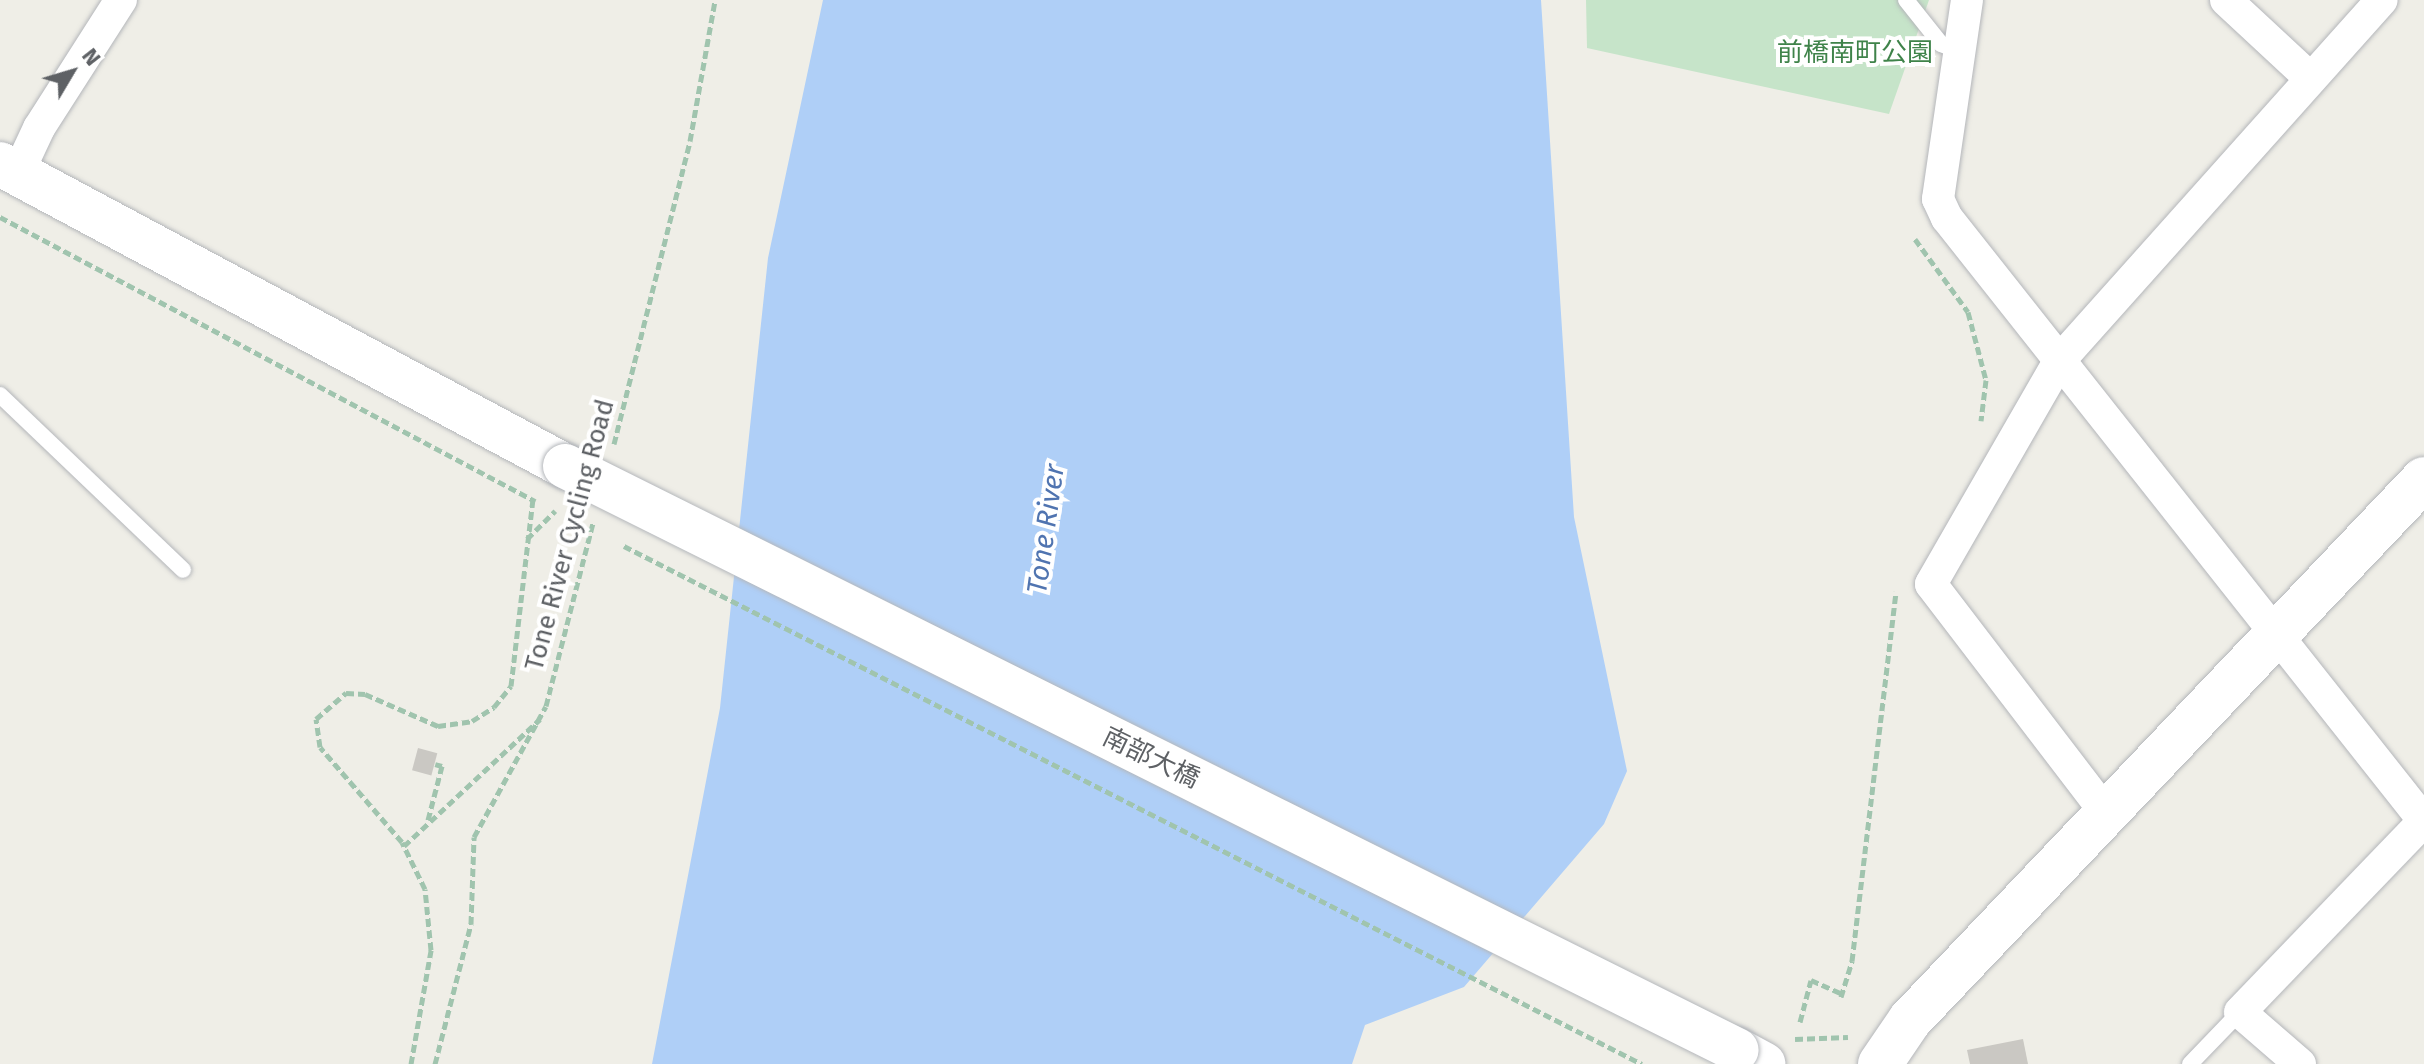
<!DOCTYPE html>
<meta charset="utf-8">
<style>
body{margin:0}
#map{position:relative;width:2424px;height:1064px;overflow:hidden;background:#efeee7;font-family:"Fira Sans","Noto Sans JP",sans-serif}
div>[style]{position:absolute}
.green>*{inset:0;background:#c6e4c9}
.water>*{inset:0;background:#afcff7}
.building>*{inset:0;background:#cac8c3;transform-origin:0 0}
.path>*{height:5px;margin-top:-2.5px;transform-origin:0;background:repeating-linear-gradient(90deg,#a0c4ae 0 8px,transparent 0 12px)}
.roads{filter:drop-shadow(0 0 2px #b4b6ba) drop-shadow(0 0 2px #b4b6ba)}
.lane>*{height:16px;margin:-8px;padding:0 8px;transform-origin:8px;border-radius:8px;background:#fff}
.street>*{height:32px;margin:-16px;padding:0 16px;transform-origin:16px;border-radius:16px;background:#fff}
.secondary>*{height:44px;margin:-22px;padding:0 22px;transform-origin:22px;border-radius:22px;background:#fff}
.path-bridge>*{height:5px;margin-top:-2.5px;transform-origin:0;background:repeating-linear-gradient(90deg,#a0c4ae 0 8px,transparent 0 12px)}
.bridges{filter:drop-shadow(0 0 2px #b5b8bc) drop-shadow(0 0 2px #b5b8bc)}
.secondary-bridge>*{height:44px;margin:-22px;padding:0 22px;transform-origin:22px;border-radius:22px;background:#fff}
span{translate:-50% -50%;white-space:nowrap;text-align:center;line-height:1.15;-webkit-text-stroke:8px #fff;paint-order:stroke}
.park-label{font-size:26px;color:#3f834a}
.street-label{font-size:26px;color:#5e6165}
.water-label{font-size:28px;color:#5074b0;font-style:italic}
.north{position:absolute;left:32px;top:32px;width:80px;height:80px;-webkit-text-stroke:6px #fff;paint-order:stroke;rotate:52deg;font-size:22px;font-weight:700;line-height:32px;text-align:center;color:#5e6165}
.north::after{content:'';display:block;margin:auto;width:28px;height:36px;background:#5e6165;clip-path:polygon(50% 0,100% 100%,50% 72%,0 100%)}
</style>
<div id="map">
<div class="green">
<i style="clip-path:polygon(1586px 0,1929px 0,1889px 114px,1587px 48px)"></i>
</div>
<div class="water">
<i style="clip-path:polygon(823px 0,1541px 0,1574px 517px,1627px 771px,1604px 824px,1464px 987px,1365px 1025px,1352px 1064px,652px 1064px,720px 708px,768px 258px)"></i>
</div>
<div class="building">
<i style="left:418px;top:748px;width:20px;height:23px;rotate:15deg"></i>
<i style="clip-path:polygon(2023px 1039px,2028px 1064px,1970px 1064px,1967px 1050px)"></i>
</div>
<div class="path">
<i style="left:0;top:217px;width:606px;rotate:27.96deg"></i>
<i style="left:1915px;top:239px;width:90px;rotate:54deg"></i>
<i style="left:1968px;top:312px;width:70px;rotate:75.2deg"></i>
<i style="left:1986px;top:380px;width:41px;rotate:97deg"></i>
<i style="left:614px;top:444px;width:312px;rotate:-75.9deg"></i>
<i style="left:690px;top:141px;width:143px;rotate:-79.9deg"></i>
<i style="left:527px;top:539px;width:40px;rotate:-45deg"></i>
<i style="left:428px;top:820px;width:56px;rotate:-75.5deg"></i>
<i style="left:442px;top:766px;width:7px;rotate:-164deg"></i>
<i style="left:404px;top:846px;width:186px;rotate:-43deg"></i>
<i style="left:1841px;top:997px;width:38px;rotate:-73deg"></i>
<i style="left:1852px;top:961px;width:372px;rotate:-83.2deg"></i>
<i style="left:1800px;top:1022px;width:43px;rotate:-75.3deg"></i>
<i style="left:1811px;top:980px;width:34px;rotate:24deg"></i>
<i style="left:1795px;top:1039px;width:53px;rotate:-2.2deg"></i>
<i style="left:411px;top:1064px;width:116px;rotate:-80deg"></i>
<i style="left:431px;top:950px;width:61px;rotate:-95.6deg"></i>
<i style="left:425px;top:889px;width:52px;rotate:-116.1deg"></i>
<i style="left:402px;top:842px;width:125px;rotate:-130.8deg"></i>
<i style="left:320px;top:747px;width:28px;rotate:-98deg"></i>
<i style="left:316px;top:719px;width:40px;rotate:-41deg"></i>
<i style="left:346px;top:693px;width:19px;rotate:3deg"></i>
<i style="left:365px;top:694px;width:80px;rotate:23.7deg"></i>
<i style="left:438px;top:726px;width:34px;rotate:-8deg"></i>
<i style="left:472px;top:721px;width:26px;rotate:-32deg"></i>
<i style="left:494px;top:707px;width:27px;rotate:-51deg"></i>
<i style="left:511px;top:686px;width:187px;rotate:-83.3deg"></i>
<i style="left:435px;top:1064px;width:145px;rotate:-75.6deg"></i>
<i style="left:471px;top:924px;width:87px;rotate:-88deg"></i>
<i style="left:474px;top:837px;width:149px;rotate:-61.2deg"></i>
<i style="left:546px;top:706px;width:189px;rotate:-75.6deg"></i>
</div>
<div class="roads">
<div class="lane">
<i style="left:1906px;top:0;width:56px;rotate:51.5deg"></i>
<i style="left:1941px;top:44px;width:14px;rotate:21deg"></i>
<i style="left:0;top:395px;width:253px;rotate:43.7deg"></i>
<i style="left:2190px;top:1064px;width:72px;rotate:-46.1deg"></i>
</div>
<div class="street">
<i style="left:1967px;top:0;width:201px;rotate:98.3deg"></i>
<i style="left:1938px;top:199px;width:21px;rotate:65deg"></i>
<i style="left:1947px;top:218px;width:769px;rotate:51.65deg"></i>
<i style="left:2226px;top:0;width:115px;rotate:42.9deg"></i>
<i style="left:18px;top:173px;width:50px;rotate:-65deg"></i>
<i style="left:39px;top:128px;width:152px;rotate:-57.4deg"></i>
<i style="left:2106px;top:813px;width:288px;rotate:-127.4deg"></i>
<i style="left:1931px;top:584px;width:257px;rotate:-60.1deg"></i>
<i style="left:2059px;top:361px;width:484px;rotate:-48.2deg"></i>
<i style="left:2300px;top:1064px;width:79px;rotate:-139.1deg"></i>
<i style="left:2240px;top:1012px;width:265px;rotate:-46.1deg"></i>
</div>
<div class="secondary">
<i style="left:0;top:164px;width:641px;rotate:28.13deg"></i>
<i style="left:1737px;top:1050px;width:30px;rotate:28deg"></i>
<i style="left:1880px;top:1064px;width:53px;rotate:-55.7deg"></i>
<i style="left:1910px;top:1020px;width:746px;rotate:-46.47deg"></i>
</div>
</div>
<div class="path-bridge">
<i style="left:624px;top:546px;width:1142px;rotate:26.97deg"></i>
</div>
<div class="bridges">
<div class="secondary-bridge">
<i style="left:565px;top:466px;width:1309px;rotate:26.49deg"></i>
</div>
</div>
<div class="park-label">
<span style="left:1855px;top:53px">前橋南町公園</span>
</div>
<div class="street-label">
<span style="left:570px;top:535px;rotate:-75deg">Tone River Cycling Road</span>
<span style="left:1151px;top:758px;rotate:26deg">南部大橋</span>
</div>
<div class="water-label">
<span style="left:1046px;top:529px;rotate:-82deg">Tone River</span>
</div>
<div class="north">N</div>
</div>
